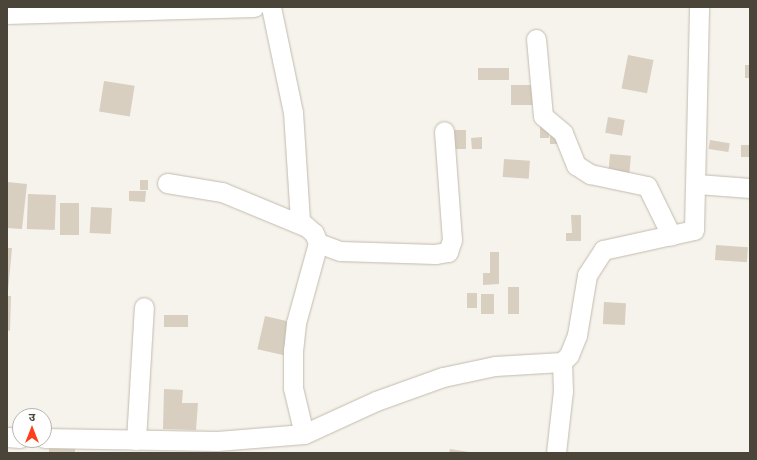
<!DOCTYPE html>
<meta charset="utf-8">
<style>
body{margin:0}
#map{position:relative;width:757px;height:460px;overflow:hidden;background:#f6f3ec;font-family:Barlow,"Noto Sans Devanagari",sans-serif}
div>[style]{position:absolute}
.building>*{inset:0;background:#d8cfc1;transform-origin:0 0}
.roads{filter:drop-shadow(0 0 1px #c2bbae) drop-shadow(0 0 1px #c2bbae)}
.minor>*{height:19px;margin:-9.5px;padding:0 9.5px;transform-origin:9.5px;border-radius:9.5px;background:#fff}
span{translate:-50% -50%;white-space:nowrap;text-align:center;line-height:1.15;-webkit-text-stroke:3px #fff;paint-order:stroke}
.frame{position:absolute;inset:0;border:8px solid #4b4439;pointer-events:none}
.north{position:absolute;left:12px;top:408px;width:40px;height:40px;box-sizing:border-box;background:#fff;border:1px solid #b7b4b0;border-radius:50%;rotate:0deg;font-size:11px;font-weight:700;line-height:16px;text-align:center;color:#4b4439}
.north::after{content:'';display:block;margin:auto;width:14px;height:18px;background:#fc3f1d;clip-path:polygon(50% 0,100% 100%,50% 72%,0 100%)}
</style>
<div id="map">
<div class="building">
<i style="left:628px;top:55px;width:26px;height:34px;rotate:11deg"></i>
<i style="left:745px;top:65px;width:5px;height:13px"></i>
<i style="left:509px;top:68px;width:12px;height:31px;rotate:90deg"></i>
<i style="left:104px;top:81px;width:31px;height:31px;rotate:9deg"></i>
<i style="left:511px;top:85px;width:27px;height:20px"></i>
<i style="left:608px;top:117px;width:17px;height:16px;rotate:10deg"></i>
<i style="left:540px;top:124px;width:9px;height:14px"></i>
<i style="left:466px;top:130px;width:19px;height:16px;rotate:90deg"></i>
<i style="clip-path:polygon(550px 130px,560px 144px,550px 144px)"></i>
<i style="clip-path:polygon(482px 137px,482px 149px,472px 149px,471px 138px)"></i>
<i style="left:710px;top:140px;width:20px;height:9px;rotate:9deg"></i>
<i style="left:741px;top:145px;width:9px;height:12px"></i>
<i style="left:610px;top:154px;width:21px;height:18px;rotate:5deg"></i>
<i style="left:504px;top:159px;width:26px;height:18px;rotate:4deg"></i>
<i style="left:140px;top:180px;width:8px;height:10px"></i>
<i style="clip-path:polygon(7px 182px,27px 184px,22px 229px,7px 228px)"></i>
<i style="clip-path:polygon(129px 191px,146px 191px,145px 202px,129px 201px)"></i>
<i style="left:28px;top:194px;width:28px;height:35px;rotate:2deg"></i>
<i style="left:60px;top:203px;width:19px;height:32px"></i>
<i style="left:91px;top:207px;width:21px;height:26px;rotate:3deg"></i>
<i style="clip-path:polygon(571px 215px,581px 215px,581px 241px,566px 241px,566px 233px,572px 233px)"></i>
<i style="left:716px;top:245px;width:32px;height:15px;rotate:4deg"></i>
<i style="clip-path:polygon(7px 248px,12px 248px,8px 291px,7px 291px)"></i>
<i style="clip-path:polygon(490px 252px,499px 252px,499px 284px,483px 285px,483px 273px,490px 273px)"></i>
<i style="left:508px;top:287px;width:11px;height:27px"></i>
<i style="left:467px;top:293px;width:10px;height:15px"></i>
<i style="left:481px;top:294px;width:13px;height:20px"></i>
<i style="clip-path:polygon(7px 296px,11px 296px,10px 331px,7px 330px)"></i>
<i style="left:604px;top:302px;width:22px;height:22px;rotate:3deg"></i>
<i style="left:164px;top:315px;width:24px;height:12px"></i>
<i style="left:265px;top:316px;width:32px;height:34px;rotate:13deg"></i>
<i style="clip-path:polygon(164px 389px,183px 390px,182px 403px,198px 403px,196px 430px,163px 429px)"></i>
<i style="left:49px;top:448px;width:26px;height:5px"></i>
<i style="clip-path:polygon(450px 449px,469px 452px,469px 453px,449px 453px)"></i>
</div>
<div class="roads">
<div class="minor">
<i style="left:271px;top:7px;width:107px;rotate:78.2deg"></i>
<i style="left:293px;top:112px;width:109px;rotate:86.3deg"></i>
<i style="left:300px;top:221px;width:18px;rotate:41deg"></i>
<i style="left:314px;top:233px;width:11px;rotate:68deg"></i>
<i style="left:318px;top:243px;width:83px;rotate:105.4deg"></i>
<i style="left:296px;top:323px;width:27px;rotate:96deg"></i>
<i style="left:293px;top:350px;width:38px;rotate:90deg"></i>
<i style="left:293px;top:388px;width:47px;rotate:76.6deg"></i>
<i style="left:7px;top:14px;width:247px;rotate:-1.6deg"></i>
<i style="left:536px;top:39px;width:77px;rotate:84.8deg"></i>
<i style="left:543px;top:116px;width:26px;rotate:40deg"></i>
<i style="left:563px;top:133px;width:35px;rotate:68deg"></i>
<i style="left:576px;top:165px;width:17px;rotate:33deg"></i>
<i style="left:590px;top:174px;width:58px;rotate:11.9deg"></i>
<i style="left:647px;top:186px;width:55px;rotate:63.9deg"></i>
<i style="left:167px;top:183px;width:56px;rotate:9.3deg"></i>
<i style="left:222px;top:192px;width:89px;rotate:22.5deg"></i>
<i style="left:697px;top:184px;width:53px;rotate:4.3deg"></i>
<i style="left:318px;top:243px;width:23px;rotate:20deg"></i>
<i style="left:340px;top:251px;width:95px;rotate:1.8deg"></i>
<i style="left:435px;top:254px;width:13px;rotate:-9deg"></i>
<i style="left:448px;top:252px;width:13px;rotate:-72deg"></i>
<i style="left:452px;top:240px;width:109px;rotate:-94.2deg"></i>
<i style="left:7px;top:437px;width:13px;rotate:4deg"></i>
<i style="left:44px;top:438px;width:173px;rotate:1deg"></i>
<i style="left:217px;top:441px;width:87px;rotate:-4.6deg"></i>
<i style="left:304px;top:434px;width:79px;rotate:-24.6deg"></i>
<i style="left:376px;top:401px;width:71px;rotate:-19.7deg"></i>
<i style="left:443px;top:377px;width:53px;rotate:-11.9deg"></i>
<i style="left:495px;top:366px;width:67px;rotate:-3.4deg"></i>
<i style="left:562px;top:362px;width:10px;rotate:-45deg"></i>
<i style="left:569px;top:355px;width:22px;rotate:-68deg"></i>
<i style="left:577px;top:335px;width:61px;rotate:-80.5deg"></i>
<i style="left:587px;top:275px;width:30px;rotate:-57deg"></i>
<i style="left:603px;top:250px;width:93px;rotate:-12.4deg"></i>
<i style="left:694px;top:230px;width:223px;rotate:-88.7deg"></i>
<i style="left:136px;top:440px;width:133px;rotate:-86.6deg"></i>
<i style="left:556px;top:453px;width:62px;rotate:-83.6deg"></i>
<i style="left:563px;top:391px;width:29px;rotate:-92deg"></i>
</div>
</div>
<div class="frame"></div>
<div class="north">उ</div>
</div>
